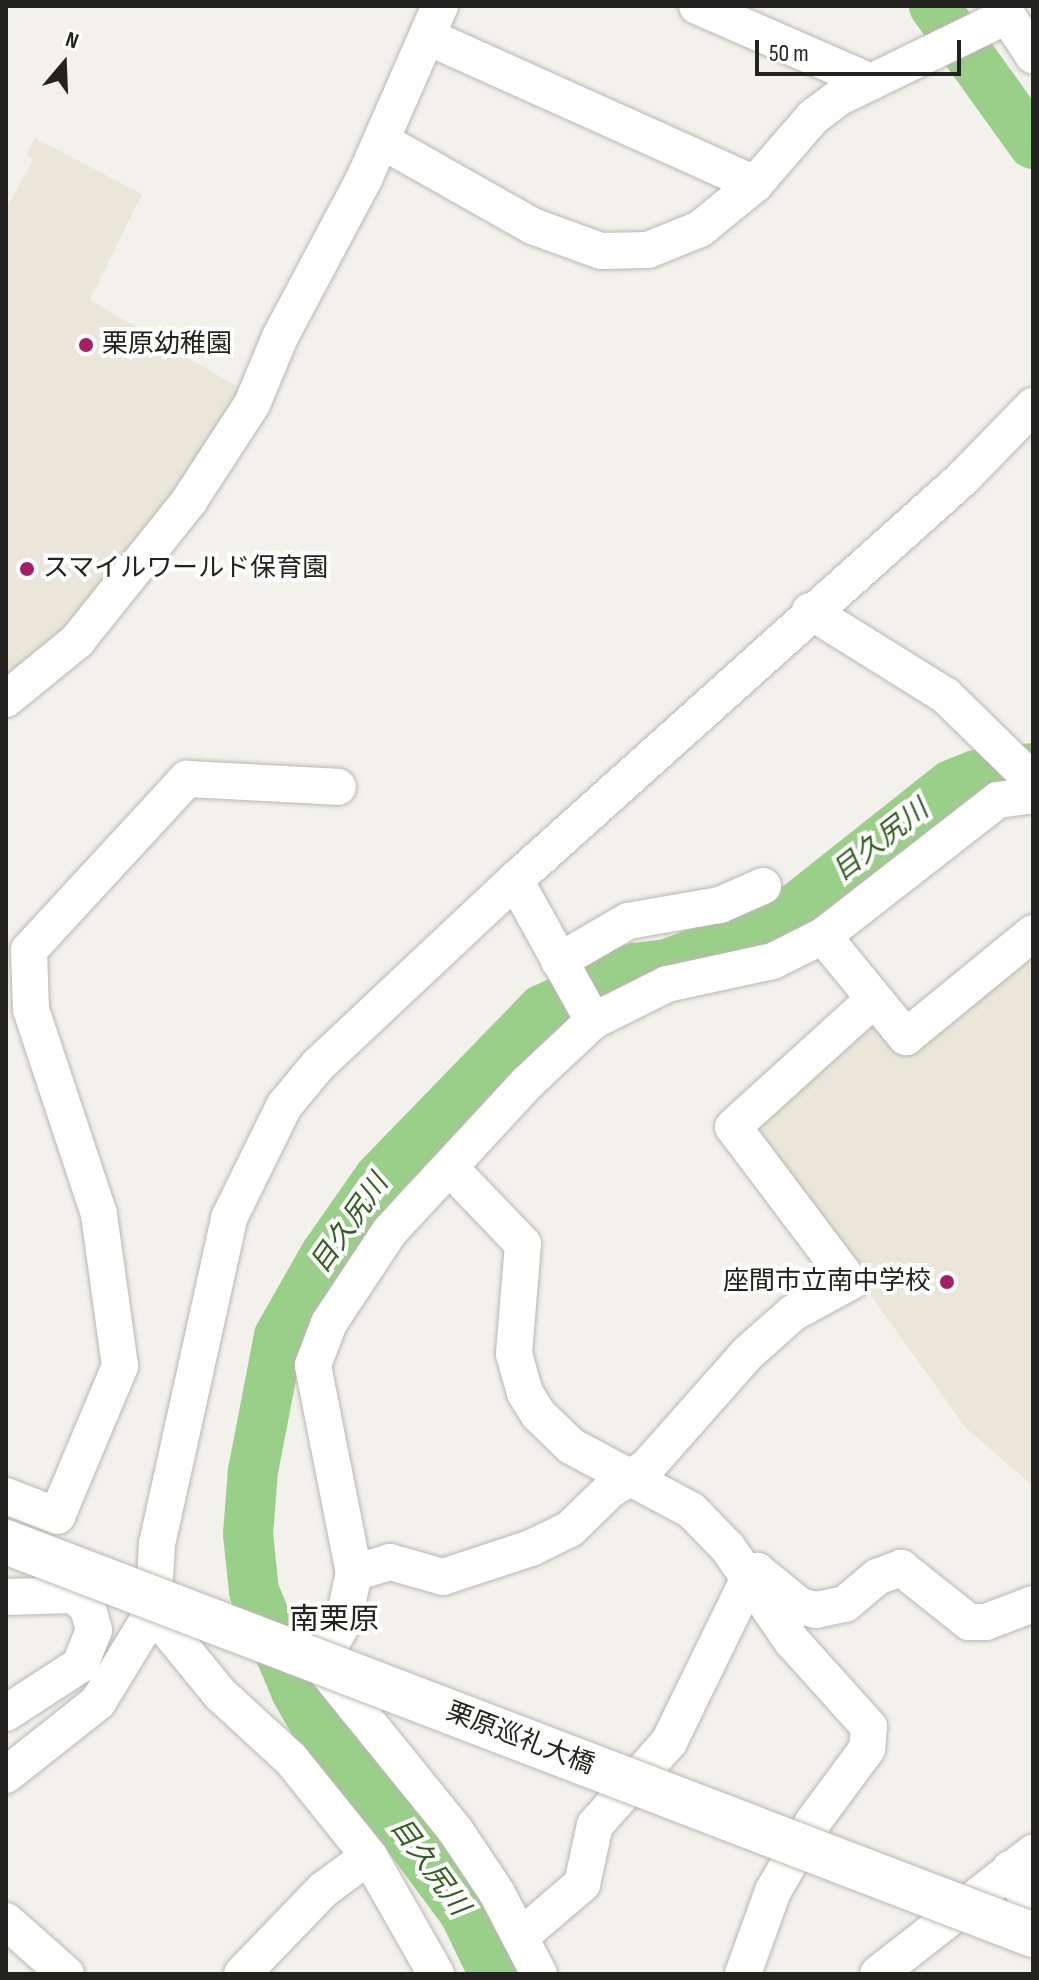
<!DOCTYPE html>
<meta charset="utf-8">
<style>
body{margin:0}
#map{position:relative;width:1039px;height:1980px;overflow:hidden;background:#f2f1ec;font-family:"Sofia Sans Condensed","Noto Sans JP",sans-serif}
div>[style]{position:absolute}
.built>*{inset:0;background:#eae7da}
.river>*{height:50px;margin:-25px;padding:0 25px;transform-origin:25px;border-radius:25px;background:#9acf89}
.roads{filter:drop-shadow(0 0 2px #b8b7b2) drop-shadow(0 0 2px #b8b7b2)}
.minor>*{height:36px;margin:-18px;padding:0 18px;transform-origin:18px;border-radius:18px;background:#fff}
.bridges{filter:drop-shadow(0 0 2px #b8b7b2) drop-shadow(0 0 2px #b8b7b2)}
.major-bridge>*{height:44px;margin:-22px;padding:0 22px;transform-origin:22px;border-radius:22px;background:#fff}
.dots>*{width:22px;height:22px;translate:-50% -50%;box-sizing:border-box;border:4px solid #fff;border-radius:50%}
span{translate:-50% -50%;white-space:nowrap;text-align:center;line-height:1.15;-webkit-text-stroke:8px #fff;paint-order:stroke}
.poi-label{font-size:26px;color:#222220}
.left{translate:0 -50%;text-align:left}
.right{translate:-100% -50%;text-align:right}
.street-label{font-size:26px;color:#222220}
.water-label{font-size:28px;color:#30601d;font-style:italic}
.quarter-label{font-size:30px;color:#222220}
.frame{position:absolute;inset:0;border:8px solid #222220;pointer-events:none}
.north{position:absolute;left:24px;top:24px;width:80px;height:80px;-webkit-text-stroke:6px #fff;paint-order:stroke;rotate:19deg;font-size:22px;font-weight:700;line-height:32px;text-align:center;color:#222220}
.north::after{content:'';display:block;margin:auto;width:28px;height:36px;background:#222220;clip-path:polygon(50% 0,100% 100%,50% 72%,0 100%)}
.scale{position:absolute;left:755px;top:40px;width:206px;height:36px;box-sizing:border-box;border:4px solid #222220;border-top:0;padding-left:10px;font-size:24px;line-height:28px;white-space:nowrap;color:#222220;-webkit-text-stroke:6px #fff;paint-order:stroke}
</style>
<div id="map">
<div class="built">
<i style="clip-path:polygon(35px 138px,142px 194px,90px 300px,243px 390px,241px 401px,89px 611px,6px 690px,6px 209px,33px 159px,26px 155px)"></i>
<i style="clip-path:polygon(1033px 945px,1033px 1486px,966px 1428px,756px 1136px,754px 1123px,866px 1022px,882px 1024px,904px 1049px)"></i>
</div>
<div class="river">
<i style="left:934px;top:6px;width:170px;rotate:54.3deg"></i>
<i style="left:494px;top:1974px;width:69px;rotate:-115.8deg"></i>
<i style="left:464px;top:1912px;width:126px;rotate:-126.6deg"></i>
<i style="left:389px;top:1811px;width:106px;rotate:-131.5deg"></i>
<i style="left:319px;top:1732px;width:47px;rotate:-119.3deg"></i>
<i style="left:296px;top:1691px;width:108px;rotate:-112.8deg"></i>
<i style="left:254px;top:1591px;width:57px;rotate:-96deg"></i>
<i style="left:248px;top:1534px;width:63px;rotate:-85.5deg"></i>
<i style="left:253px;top:1471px;width:137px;rotate:-79.1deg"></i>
<i style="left:279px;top:1336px;width:93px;rotate:-60.4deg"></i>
<i style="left:325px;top:1255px;width:94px;rotate:-55deg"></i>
<i style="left:379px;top:1178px;width:235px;rotate:-45.9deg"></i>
<i style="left:543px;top:1009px;width:101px;rotate:-24deg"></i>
<i style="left:635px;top:968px;width:32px;rotate:-7deg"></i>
<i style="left:667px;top:964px;width:89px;rotate:-20.5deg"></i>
<i style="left:750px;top:933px;width:54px;rotate:-29deg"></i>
<i style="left:797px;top:907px;width:196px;rotate:-38.4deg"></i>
<i style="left:951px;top:785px;width:27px;rotate:-22deg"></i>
<i style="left:976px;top:775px;width:57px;rotate:-7deg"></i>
</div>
<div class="roads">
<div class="minor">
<i style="left:697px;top:6px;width:190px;rotate:23.6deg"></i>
<i style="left:1001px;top:6px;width:59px;rotate:56.9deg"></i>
<i style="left:428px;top:37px;width:359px;rotate:24.2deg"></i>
<i style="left:382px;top:141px;width:172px;rotate:29.5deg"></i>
<i style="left:532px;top:226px;width:73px;rotate:19.9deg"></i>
<i style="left:601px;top:251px;width:47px;rotate:-1.2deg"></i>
<i style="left:648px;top:250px;width:56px;rotate:-22deg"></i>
<i style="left:700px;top:229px;width:71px;rotate:-39.3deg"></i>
<i style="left:755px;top:184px;width:89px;rotate:-49.1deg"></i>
<i style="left:813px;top:117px;width:34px;rotate:-37deg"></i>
<i style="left:840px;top:97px;width:186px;rotate:-25.9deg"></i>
<i style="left:810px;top:611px;width:160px;rotate:32deg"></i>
<i style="left:946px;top:696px;width:122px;rotate:44.3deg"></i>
<i style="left:6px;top:699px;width:92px;rotate:-39.2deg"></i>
<i style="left:77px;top:641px;width:179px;rotate:-51.3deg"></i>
<i style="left:189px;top:501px;width:116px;rotate:-57deg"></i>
<i style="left:252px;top:404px;width:73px;rotate:-67.3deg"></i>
<i style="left:280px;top:337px;width:179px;rotate:-62deg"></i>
<i style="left:364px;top:179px;width:189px;rotate:-66.3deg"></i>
<i style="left:515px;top:880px;width:161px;rotate:61deg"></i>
<i style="left:823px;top:936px;width:131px;rotate:50.6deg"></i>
<i style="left:906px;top:1037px;width:164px;rotate:-39.3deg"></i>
<i style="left:559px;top:961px;width:80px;rotate:-30.1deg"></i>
<i style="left:628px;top:921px;width:93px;rotate:-9.9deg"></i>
<i style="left:720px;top:905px;width:47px;rotate:-23.8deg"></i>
<i style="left:451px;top:1169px;width:104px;rotate:46.2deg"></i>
<i style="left:523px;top:1244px;width:110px;rotate:94.7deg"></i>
<i style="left:514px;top:1354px;width:41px;rotate:74.2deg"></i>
<i style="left:525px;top:1393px;width:25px;rotate:58deg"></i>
<i style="left:538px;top:1414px;width:46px;rotate:44.1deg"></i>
<i style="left:571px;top:1446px;width:136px;rotate:28.1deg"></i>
<i style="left:691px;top:1510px;width:53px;rotate:45.8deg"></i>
<i style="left:728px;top:1548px;width:112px;rotate:55.6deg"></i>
<i style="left:791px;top:1640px;width:117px;rotate:48.1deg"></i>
<i style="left:869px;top:1727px;width:22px;rotate:95deg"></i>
<i style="left:867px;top:1749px;width:91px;rotate:126.5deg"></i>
<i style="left:813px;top:1822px;width:80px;rotate:120.1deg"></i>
<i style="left:773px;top:1891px;width:88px;rotate:109.9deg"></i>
<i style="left:6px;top:1496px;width:55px;rotate:21.4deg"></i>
<i style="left:57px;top:1516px;width:163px;rotate:-67.2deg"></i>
<i style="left:120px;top:1366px;width:153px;rotate:-97.9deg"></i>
<i style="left:99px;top:1214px;width:215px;rotate:-108.4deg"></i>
<i style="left:31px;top:1010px;width:60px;rotate:-91.9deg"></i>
<i style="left:29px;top:950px;width:233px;rotate:-47.3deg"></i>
<i style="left:187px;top:779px;width:151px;rotate:3deg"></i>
<i style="left:354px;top:1573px;width:38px;rotate:-17deg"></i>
<i style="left:390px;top:1562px;width:55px;rotate:15.8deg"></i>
<i style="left:443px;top:1577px;width:93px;rotate:-18.2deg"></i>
<i style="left:531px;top:1548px;width:43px;rotate:-26deg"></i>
<i style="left:570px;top:1529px;width:56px;rotate:-44.3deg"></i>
<i style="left:610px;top:1490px;width:44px;rotate:-31.9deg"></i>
<i style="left:647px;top:1467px;width:152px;rotate:-48.5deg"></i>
<i style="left:748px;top:1353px;width:60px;rotate:-41.6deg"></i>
<i style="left:793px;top:1313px;width:65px;rotate:-28.5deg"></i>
<i style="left:850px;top:1282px;width:194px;rotate:-127deg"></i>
<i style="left:733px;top:1127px;width:190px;rotate:-42.2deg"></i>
<i style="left:6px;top:1597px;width:68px;rotate:-1.7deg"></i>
<i style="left:74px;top:1595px;width:19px;rotate:43deg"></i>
<i style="left:88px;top:1608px;width:23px;rotate:75deg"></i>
<i style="left:94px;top:1630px;width:38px;rotate:112deg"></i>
<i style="left:80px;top:1665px;width:88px;rotate:147deg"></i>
<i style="left:153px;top:1612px;width:106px;rotate:50.7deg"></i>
<i style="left:220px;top:1694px;width:96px;rotate:42.5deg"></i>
<i style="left:291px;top:1759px;width:124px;rotate:51.2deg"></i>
<i style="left:369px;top:1856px;width:136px;rotate:60.4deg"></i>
<i style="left:6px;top:1775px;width:117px;rotate:-38.4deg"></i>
<i style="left:98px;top:1702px;width:105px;rotate:-58.6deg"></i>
<i style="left:153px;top:1612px;width:68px;rotate:-86.6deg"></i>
<i style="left:157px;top:1544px;width:334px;rotate:-77.5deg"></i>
<i style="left:229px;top:1218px;width:125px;rotate:-63.8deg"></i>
<i style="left:284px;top:1106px;width:53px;rotate:-50.3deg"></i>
<i style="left:318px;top:1065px;width:270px;rotate:-43.2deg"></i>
<i style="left:515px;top:880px;width:601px;rotate:-41.9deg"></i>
<i style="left:962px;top:479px;width:102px;rotate:-45.8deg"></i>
<i style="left:1010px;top:1869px;width:45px;rotate:59.5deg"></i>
<i style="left:6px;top:1921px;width:80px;rotate:41.5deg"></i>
<i style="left:520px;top:1937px;width:82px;rotate:-40.5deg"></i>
<i style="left:582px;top:1884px;width:60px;rotate:-77.6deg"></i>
<i style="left:595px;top:1825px;width:111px;rotate:-48.3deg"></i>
<i style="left:669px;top:1742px;width:182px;rotate:-64deg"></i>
<i style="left:749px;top:1578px;width:11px;rotate:-41deg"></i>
<i style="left:757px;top:1571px;width:55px;rotate:39.1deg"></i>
<i style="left:800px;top:1606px;width:16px;rotate:14deg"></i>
<i style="left:816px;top:1610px;width:30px;rotate:-12deg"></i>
<i style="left:845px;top:1604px;width:42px;rotate:-40.2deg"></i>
<i style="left:877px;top:1577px;width:26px;rotate:-21deg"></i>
<i style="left:901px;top:1568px;width:87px;rotate:38.5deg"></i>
<i style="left:969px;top:1622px;width:17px"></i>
<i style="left:986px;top:1622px;width:50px;rotate:-21deg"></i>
<i style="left:242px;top:1974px;width:117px;rotate:-46deg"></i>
<i style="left:323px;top:1890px;width:57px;rotate:-36.5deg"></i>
<i style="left:539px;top:1974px;width:91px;rotate:-117.4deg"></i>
<i style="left:497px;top:1893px;width:76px;rotate:-123.7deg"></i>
<i style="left:455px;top:1830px;width:215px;rotate:-129deg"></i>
<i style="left:320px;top:1663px;width:46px;rotate:-60.1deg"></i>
<i style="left:343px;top:1623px;width:51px;rotate:-77.6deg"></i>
<i style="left:354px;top:1573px;width:212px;rotate:-101.2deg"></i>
<i style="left:313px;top:1365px;width:45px;rotate:-69.1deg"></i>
<i style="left:329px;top:1323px;width:110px;rotate:-56.5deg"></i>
<i style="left:390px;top:1231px;width:202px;rotate:-47.2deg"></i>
<i style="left:527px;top:1083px;width:91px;rotate:-43.2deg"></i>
<i style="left:593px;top:1021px;width:83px;rotate:-26.6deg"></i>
<i style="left:667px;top:984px;width:108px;rotate:-12.2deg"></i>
<i style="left:773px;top:961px;width:56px;rotate:-26.6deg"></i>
<i style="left:823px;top:936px;width:222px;rotate:-37.9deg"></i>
<i style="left:998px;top:800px;width:35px;rotate:-8deg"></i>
<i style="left:878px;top:1974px;width:197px;rotate:-38deg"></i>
</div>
</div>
<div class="bridges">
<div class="major-bridge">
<i style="left:6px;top:1542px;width:1100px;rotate:20.94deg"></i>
</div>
</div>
<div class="dots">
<i style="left:86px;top:345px;background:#a51d65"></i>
<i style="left:27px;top:569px;background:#a51d65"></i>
<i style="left:947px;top:1282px;background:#a51d65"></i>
</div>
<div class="poi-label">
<span class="left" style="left:102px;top:345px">栗原幼稚園</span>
<span class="left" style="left:43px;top:569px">スマイルワールド保育園</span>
<span class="right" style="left:931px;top:1282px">座間市立南中学校</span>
</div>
<div class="street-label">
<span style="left:520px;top:1739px;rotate:21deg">栗原巡礼大橋</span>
</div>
<div class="water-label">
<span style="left:881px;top:841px;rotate:-38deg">目久尻川</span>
<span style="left:350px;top:1224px;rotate:-55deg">目久尻川</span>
<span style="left:429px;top:1867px;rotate:54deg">目久尻川</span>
</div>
<div class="quarter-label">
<span style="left:334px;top:1620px">南栗原</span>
</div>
<div class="frame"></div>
<div class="north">N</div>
<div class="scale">50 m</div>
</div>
